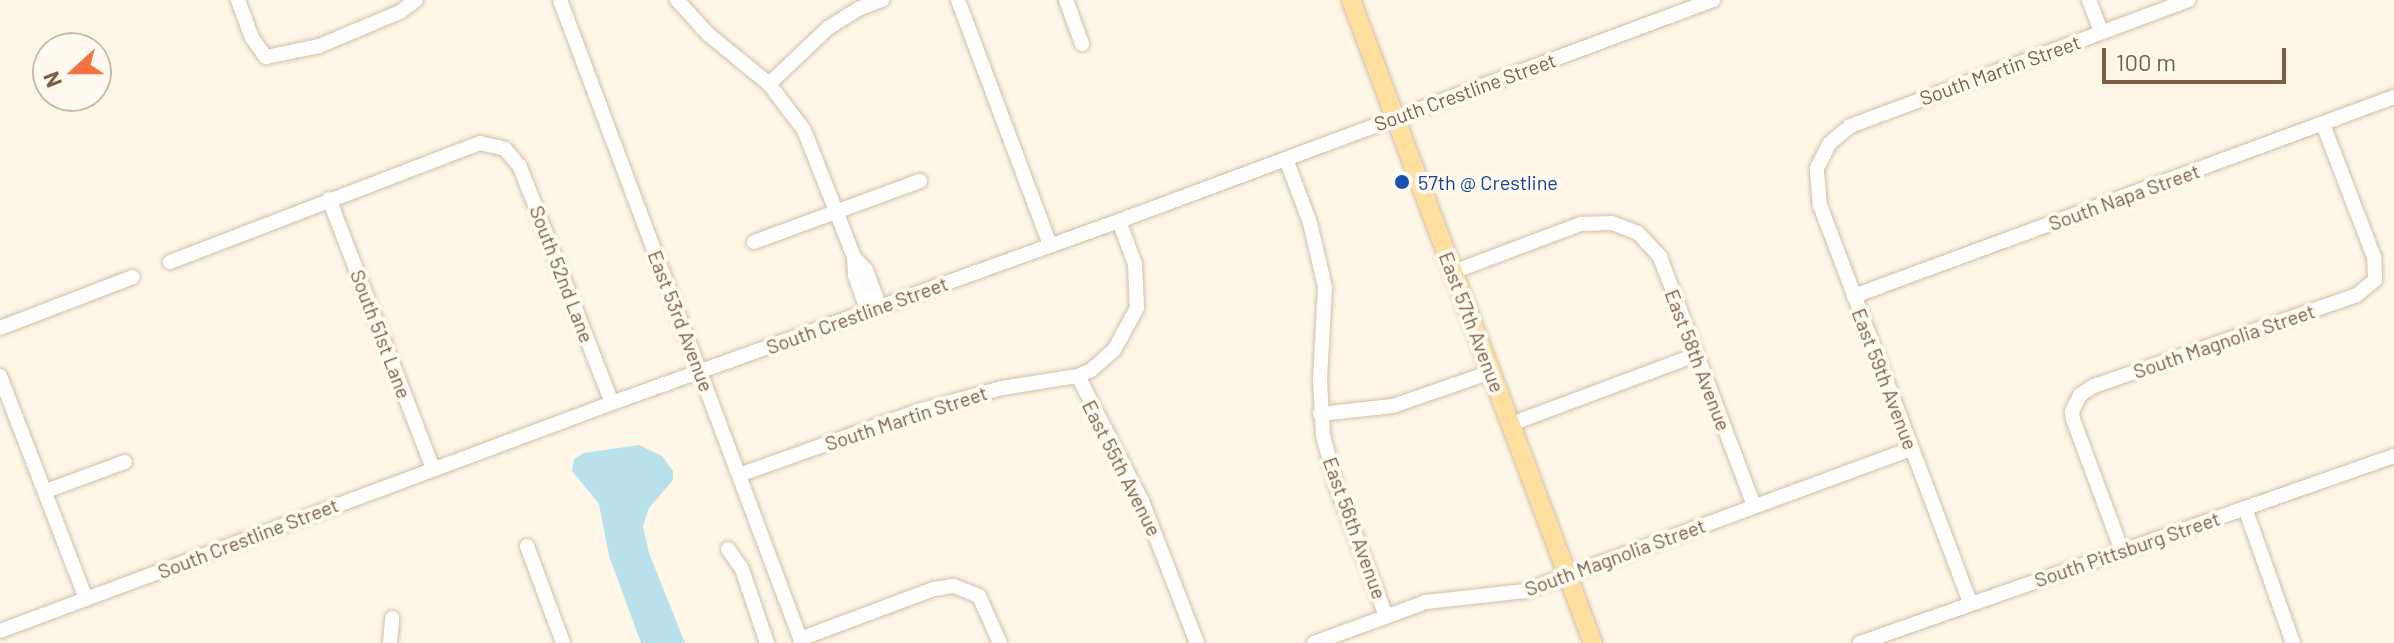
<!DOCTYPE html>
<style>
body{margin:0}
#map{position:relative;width:2394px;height:643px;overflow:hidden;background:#fef7e7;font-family:Barlow,sans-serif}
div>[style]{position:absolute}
.water>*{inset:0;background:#b9e1eb}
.roads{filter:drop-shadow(0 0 2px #d3bfab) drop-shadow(0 0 2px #d3bfab)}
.minor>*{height:14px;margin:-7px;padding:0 7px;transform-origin:7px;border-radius:7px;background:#fff}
.major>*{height:18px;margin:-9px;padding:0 9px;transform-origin:9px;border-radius:9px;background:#ffe09e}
.dots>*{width:22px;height:22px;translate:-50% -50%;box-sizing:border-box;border:4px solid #fffaf0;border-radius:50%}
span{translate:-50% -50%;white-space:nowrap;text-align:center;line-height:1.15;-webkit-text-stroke:8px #fffaf0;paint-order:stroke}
.street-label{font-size:20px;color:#7c5d48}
.transit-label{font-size:20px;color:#164399}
.left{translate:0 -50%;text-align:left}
.north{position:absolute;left:32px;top:32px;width:80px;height:80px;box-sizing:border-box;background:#fffaf0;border:2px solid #cbbbad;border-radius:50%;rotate:249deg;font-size:22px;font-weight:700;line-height:32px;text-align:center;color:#7c5d48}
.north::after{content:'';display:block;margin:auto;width:28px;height:36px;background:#f47341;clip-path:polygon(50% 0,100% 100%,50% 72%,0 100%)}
.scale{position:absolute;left:2102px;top:48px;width:184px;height:36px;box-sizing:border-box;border:4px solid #7c5d48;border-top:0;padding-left:10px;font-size:24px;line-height:28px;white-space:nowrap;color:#7c5d48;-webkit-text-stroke:6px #fffaf0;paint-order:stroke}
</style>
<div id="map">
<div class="water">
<i style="clip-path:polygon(639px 445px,662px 456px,673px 471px,673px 480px,649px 508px,643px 526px,649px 553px,685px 643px,641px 643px,609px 556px,599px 504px,572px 471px,574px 459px,584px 453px)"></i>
</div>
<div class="roads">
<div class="minor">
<i style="left:238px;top:0;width:40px;rotate:69.8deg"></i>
<i style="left:252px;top:38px;width:24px;rotate:54deg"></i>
<i style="left:266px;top:57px;width:54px;rotate:-11.7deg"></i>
<i style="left:319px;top:46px;width:88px;rotate:-22.8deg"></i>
<i style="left:400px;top:12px;width:20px;rotate:-37deg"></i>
<i style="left:560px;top:0;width:687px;rotate:69.38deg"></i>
<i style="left:677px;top:0;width:46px;rotate:47.6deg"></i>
<i style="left:708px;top:34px;width:79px;rotate:39.3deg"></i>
<i style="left:769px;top:84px;width:58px;rotate:52.7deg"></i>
<i style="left:804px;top:130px;width:136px;rotate:68.5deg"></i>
<i style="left:854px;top:257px;width:18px;rotate:87deg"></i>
<i style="left:855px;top:275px;width:39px;rotate:71deg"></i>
<i style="left:958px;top:0;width:262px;rotate:69.4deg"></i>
<i style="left:1066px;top:0;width:47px;rotate:70deg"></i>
<i style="left:2089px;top:0;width:34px;rotate:69deg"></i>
<i style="left:769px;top:84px;width:81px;rotate:-43.5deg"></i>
<i style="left:828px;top:28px;width:36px;rotate:-32deg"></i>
<i style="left:858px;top:9px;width:26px;rotate:-21deg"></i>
<i style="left:1286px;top:159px;width:68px;rotate:69.4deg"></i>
<i style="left:1310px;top:223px;width:66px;rotate:76.8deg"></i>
<i style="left:1325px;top:287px;width:93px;rotate:93.1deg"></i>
<i style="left:1320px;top:380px;width:55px;rotate:86.9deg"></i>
<i style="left:1323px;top:435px;width:52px;rotate:75.4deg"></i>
<i style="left:1336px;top:485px;width:140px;rotate:69.1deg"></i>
<i style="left:329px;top:199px;width:289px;rotate:68.9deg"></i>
<i style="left:1119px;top:221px;width:46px;rotate:69.6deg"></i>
<i style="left:1135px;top:264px;width:44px;rotate:87.4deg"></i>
<i style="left:1137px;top:308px;width:48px;rotate:118.7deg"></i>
<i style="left:1114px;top:350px;width:30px;rotate:139deg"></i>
<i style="left:1091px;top:370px;width:14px;rotate:155deg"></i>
<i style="left:1078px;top:376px;width:140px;rotate:62.9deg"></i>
<i style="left:1142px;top:501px;width:152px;rotate:68.8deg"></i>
<i style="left:754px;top:242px;width:177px;rotate:-20.2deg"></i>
<i style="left:854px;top:257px;width:18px;rotate:47deg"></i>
<i style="left:866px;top:270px;width:40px;rotate:69.8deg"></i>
<i style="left:170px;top:262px;width:332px;rotate:-21deg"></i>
<i style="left:480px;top:143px;width:26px;rotate:13deg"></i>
<i style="left:505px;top:149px;width:23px;rotate:50deg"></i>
<i style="left:520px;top:167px;width:253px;rotate:68.7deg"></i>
<i style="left:1453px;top:272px;width:137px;rotate:-20.6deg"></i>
<i style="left:1581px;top:224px;width:31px;rotate:-2deg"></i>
<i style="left:1612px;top:223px;width:28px;rotate:21deg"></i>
<i style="left:1638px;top:233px;width:33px;rotate:47deg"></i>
<i style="left:1660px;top:257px;width:266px;rotate:69.3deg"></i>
<i style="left:1854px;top:296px;width:576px;rotate:-20.23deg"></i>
<i style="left:0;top:328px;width:142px;rotate:-21deg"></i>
<i style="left:0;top:376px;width:239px;rotate:68.9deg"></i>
<i style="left:1320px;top:414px;width:73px;rotate:-6.3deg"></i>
<i style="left:1393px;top:406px;width:104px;rotate:-19.1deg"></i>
<i style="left:1511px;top:424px;width:197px;rotate:-20.5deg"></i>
<i style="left:739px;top:475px;width:194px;rotate:-19.6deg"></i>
<i style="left:922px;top:410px;width:83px;rotate:-15.4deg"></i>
<i style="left:1002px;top:388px;width:77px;rotate:-9deg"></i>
<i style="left:46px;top:491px;width:84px;rotate:-20.2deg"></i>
<i style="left:2245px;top:508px;width:143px;rotate:70.4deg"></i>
<i style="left:527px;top:546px;width:103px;rotate:69.6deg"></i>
<i style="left:728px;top:549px;width:24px;rotate:55deg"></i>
<i style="left:742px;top:569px;width:78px;rotate:71.3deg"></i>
<i style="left:2122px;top:551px;width:141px;rotate:-110.4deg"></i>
<i style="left:2073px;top:419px;width:8px;rotate:-97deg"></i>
<i style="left:2072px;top:411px;width:18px;rotate:-63deg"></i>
<i style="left:2080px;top:395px;width:17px;rotate:-33deg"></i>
<i style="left:2094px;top:386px;width:278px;rotate:-19.1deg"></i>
<i style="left:2357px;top:295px;width:23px;rotate:-40deg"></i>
<i style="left:2375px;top:280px;width:23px;rotate:-92deg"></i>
<i style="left:2374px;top:257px;width:142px;rotate:-111deg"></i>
<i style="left:1970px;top:602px;width:423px;rotate:-110.7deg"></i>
<i style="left:1820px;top:206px;width:38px;rotate:-95deg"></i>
<i style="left:1817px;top:168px;width:28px;rotate:-63deg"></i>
<i style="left:1830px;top:143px;width:26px;rotate:-40deg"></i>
<i style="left:1850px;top:126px;width:361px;rotate:-20.4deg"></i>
<i style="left:0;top:631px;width:653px;rotate:-20.43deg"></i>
<i style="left:612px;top:403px;width:539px;rotate:-19.75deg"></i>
<i style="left:1119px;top:221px;width:634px;rotate:-20.41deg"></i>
<i style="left:800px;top:639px;width:143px;rotate:-20.5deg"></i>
<i style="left:934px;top:589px;width:20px;rotate:-9deg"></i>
<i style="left:954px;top:586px;width:27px;rotate:22deg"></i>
<i style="left:979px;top:596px;width:51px;rotate:65.9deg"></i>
<i style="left:390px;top:643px;width:25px;rotate:-85deg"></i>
<i style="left:1314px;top:643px;width:119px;rotate:-20.1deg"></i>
<i style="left:1426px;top:602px;width:100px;rotate:-6.3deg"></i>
<i style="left:1525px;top:591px;width:411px;rotate:-20.2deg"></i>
<i style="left:1860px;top:643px;width:566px;rotate:-19.3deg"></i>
</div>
<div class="major">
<i style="left:1351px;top:0;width:687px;rotate:69.38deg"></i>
</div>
</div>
<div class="dots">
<i style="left:1402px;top:182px;background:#1a4fb4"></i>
</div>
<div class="street-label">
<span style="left:2000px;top:70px;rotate:-20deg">South Martin Street</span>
<span style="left:1465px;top:92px;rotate:-20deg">South Crestline Street</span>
<span style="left:2124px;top:197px;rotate:-20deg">South Napa Street</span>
<span style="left:562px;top:274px;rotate:69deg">South 52nd Lane</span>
<span style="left:857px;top:315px;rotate:-20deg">South Crestline Street</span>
<span style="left:681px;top:321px;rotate:69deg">East 53rd Avenue</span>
<span style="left:1472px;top:322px;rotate:69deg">East 57th Avenue</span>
<span style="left:381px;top:334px;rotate:69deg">South 51st Lane</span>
<span style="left:2224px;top:341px;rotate:-19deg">South Magnolia Street</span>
<span style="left:1698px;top:360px;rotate:69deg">East 58th Avenue</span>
<span style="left:1885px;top:379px;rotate:69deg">East 59th Avenue</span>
<span style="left:906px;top:418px;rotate:-18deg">South Martin Street</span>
<span style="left:1122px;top:468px;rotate:63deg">East 55th Avenue</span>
<span style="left:1355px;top:528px;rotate:70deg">East 56th Avenue</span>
<span style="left:248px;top:538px;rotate:-21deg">South Crestline Street</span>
<span style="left:2127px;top:549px;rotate:-19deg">South Pittsburg Street</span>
<span style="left:1615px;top:557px;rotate:-20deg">South Magnolia Street</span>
</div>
<div class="transit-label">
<span class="left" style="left:1418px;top:182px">57th @ Crestline</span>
</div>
<div class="north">N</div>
<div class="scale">100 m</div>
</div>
